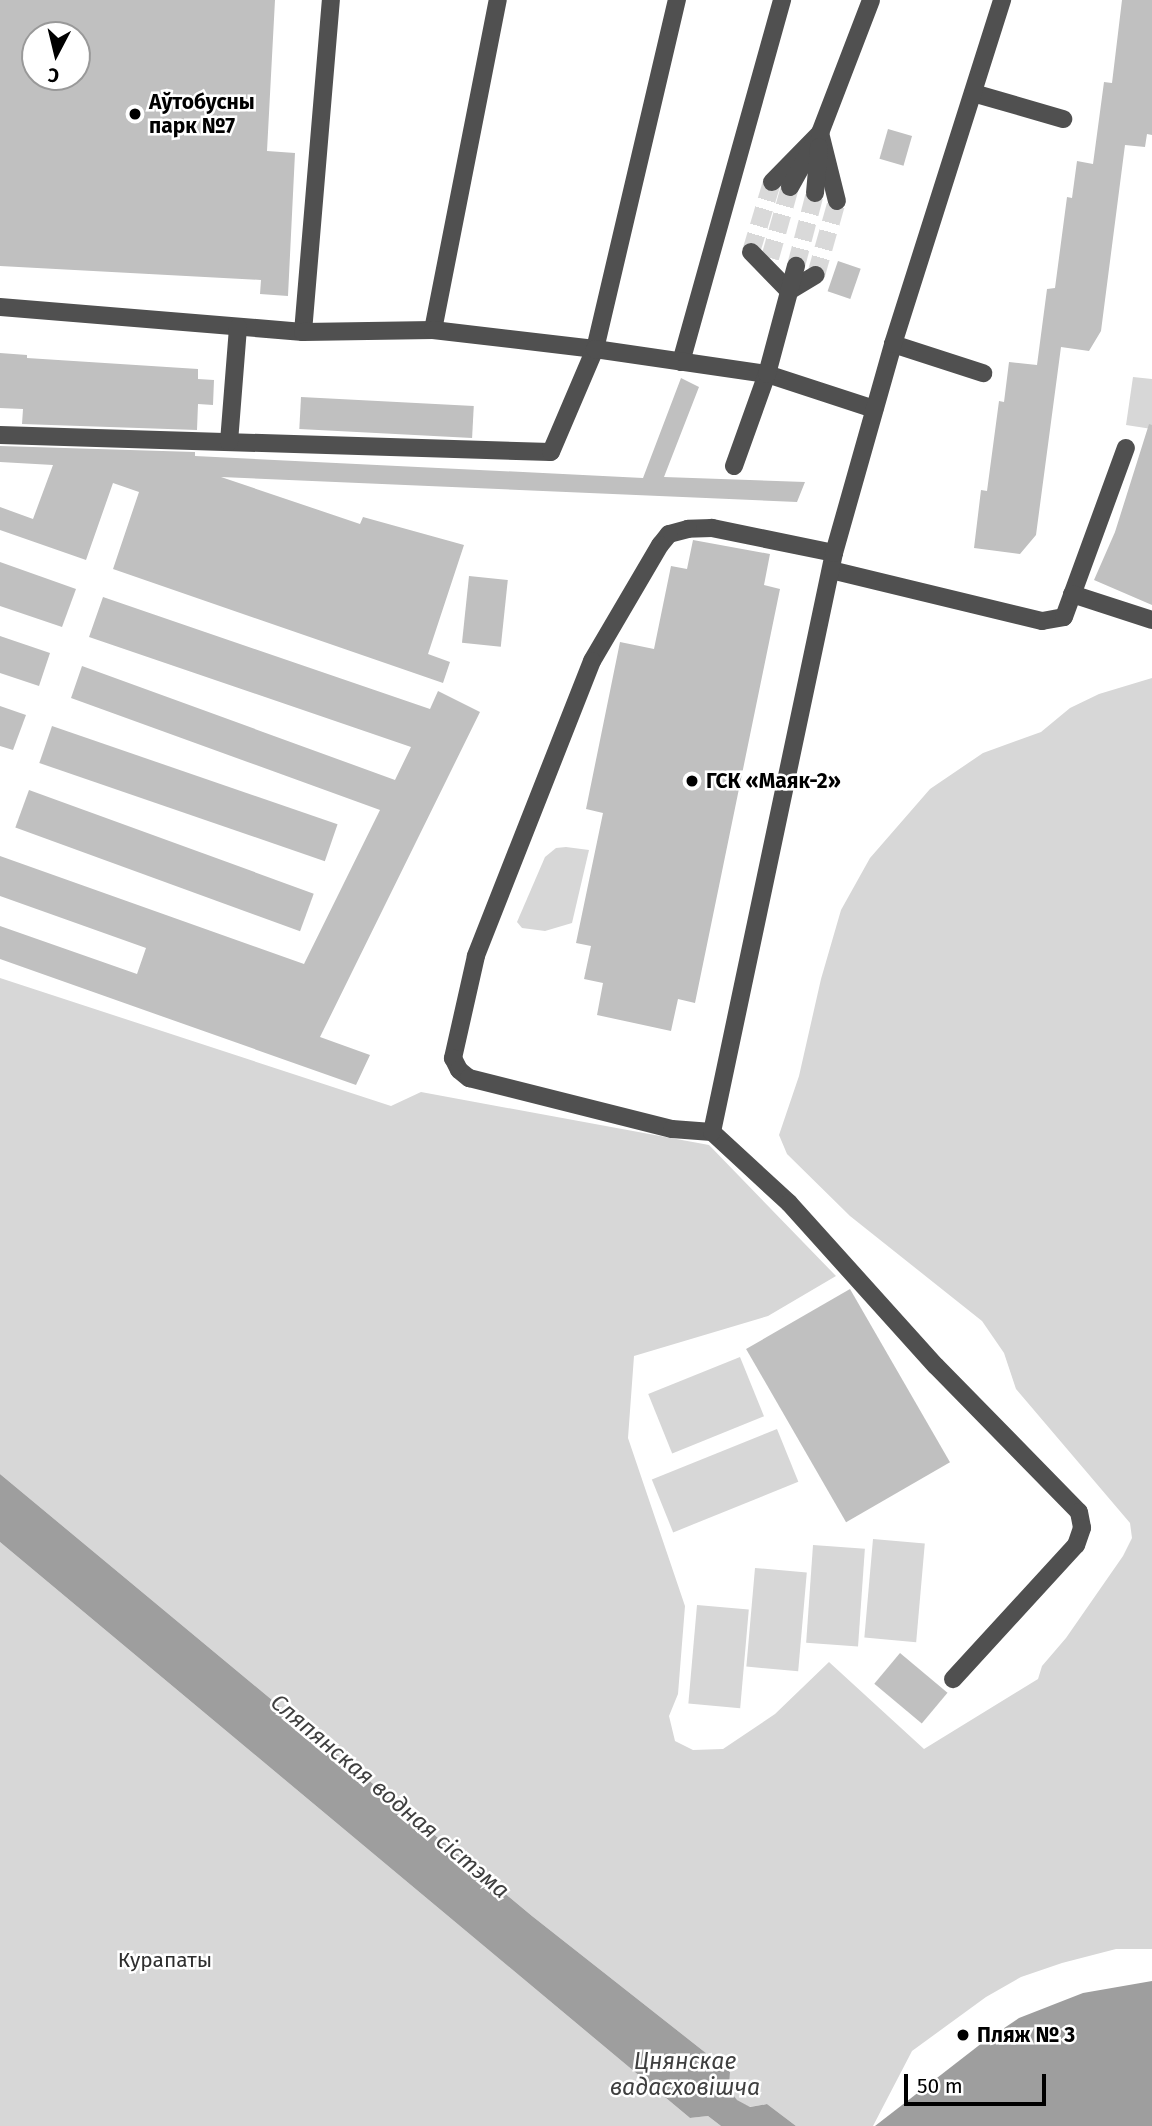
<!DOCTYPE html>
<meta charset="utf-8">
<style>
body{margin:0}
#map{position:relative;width:1152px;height:2126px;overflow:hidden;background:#fff;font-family:"Fira Sans",sans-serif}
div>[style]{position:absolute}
.green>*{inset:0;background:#d7d7d7;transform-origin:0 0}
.water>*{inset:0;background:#9e9e9e}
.building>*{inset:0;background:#c0c0c0;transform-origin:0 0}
.minor-tunnel>*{height:18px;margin-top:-9px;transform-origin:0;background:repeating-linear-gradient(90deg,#d9d9d9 0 18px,transparent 0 27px)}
.minor>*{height:18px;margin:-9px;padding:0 9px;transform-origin:9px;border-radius:9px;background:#505050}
.dots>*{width:19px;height:19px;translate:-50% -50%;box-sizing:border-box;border:4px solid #fff;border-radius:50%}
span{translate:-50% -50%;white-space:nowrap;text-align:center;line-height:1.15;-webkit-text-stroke:5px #fff;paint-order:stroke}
.poi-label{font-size:21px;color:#000;font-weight:700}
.left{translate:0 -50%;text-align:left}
.park-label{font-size:21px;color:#2e2e2e}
.water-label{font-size:23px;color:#3f3f3f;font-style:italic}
.north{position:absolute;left:21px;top:21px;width:70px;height:70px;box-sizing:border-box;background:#fff;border:2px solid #999;border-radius:50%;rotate:187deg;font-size:19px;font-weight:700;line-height:28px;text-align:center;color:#000}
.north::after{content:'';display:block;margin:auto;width:24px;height:32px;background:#000;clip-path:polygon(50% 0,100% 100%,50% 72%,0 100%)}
.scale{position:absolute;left:904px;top:2074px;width:142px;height:32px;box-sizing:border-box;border:4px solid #000;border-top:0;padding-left:9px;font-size:21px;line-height:24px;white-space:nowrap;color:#000;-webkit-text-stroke:5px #fff;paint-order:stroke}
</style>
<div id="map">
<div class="green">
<i style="clip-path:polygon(1133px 377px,1152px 379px,1152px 429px,1126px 425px)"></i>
<i style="clip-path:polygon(1152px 678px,1152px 1949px,1116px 1949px,1062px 1963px,1021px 1977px,986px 1997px,912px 2051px,873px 2126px,796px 2126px,767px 2104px,749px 2107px,736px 2100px,729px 2090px,730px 2072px,532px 1916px,0 1474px,0 978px,391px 1106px,421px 1092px,709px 1145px,836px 1276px,768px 1316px,634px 1356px,628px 1438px,685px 1606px,678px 1694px,669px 1716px,675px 1741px,693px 1750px,723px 1749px,775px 1714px,829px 1662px,924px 1749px,1038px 1679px,1042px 1666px,1066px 1638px,1123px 1556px,1132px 1538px,1130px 1523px,1016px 1389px,1004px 1353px,982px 1321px,850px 1216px,787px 1154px,779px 1135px,799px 1076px,821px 979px,841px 910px,870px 858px,930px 789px,983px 753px,1041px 732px,1070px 708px,1099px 694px)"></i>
<i style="clip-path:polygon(566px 847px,589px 850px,572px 923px,545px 931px,522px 928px,517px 922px,545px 857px,556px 848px)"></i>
<i style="left:740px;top:1357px;width:64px;height:99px;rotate:68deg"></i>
<i style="left:777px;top:1429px;width:57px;height:135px;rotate:68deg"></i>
<i style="left:873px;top:1539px;width:52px;height:99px;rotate:5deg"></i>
<i style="clip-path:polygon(0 1542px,690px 2118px,708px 2116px,721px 2126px,0 2126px)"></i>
<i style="left:813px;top:1545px;width:52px;height:98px;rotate:4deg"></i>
<i style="left:755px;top:1568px;width:52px;height:99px;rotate:5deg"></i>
<i style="left:697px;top:1605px;width:52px;height:99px;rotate:5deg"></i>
</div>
<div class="water">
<i style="clip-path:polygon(0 1474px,532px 1916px,730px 2072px,729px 2090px,737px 2100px,750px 2107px,767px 2104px,796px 2126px,721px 2126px,708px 2116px,690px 2118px,0 1542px)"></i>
<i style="clip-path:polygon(1152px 1981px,1152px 2126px,875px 2126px,982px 2043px,1019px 2018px,1083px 1993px)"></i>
</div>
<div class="building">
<i style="clip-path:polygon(evenodd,0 0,275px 0,267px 151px,295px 153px,288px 296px,260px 294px,261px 280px,0 266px,0 0,35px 35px,77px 35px,77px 77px,35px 77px,35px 35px)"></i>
<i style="clip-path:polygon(1122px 0,1152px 0,1152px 135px,1147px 134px,1145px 147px,1125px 145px,1101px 331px,1089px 351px,1061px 347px,1036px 535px,1020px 554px,974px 548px,981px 490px,987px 491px,999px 401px,1004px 402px,1009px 362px,1037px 365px,1047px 289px,1055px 288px,1067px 197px,1072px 198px,1077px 161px,1093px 164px,1104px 82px,1112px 83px)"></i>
<i style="left:888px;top:129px;width:25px;height:31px;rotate:16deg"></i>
<i style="left:838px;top:261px;width:24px;height:32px;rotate:19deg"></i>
<i style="clip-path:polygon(0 353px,27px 355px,27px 358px,198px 369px,198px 379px,214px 380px,213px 405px,198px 404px,197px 430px,22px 424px,23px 409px,0 408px)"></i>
<i style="clip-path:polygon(681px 378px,699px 387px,664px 477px,805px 482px,797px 502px,221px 477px,360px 524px,363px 517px,464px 545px,428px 654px,450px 662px,443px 683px,113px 569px,139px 492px,113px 483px,86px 560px,0 530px,0 507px,33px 519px,53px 465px,0 462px,0 446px,195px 452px,195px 456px,643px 478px)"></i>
<i style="left:301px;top:397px;width:173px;height:32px;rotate:3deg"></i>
<i style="clip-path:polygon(1149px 424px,1152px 425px,1152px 605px,1094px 580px,1115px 532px)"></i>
<i style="clip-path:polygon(693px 540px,770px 554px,764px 585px,780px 589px,695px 1003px,678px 999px,671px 1031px,597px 1015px,603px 983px,584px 979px,591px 946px,576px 943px,603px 813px,586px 809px,620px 642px,654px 649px,671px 566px,687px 569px)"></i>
<i style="clip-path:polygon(0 562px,76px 589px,62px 627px,0 606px)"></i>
<i style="left:469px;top:576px;width:39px;height:67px;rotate:6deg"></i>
<i style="clip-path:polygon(103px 597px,430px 709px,438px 691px,480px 712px,320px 1037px,370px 1055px,356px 1085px,0 959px,0 926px,137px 974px,146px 948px,0 896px,0 856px,304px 964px,380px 810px,71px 698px,82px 666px,395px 780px,411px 747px,89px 637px)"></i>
<i style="clip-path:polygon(0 636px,50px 653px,39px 686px,0 673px)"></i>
<i style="clip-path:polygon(0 706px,26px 715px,13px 750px,0 746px)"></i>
<i style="left:52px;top:726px;width:302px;height:39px;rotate:19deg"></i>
<i style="left:29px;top:790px;width:303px;height:40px;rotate:20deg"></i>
<i style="left:850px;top:1289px;width:200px;height:120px;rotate:60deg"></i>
<i style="left:900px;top:1653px;width:62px;height:40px;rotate:40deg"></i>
</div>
<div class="minor-tunnel">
<i style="left:751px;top:252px;width:73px;rotate:-73.3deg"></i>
<i style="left:770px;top:258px;width:74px;rotate:-74.3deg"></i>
<i style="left:796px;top:266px;width:75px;rotate:-75.4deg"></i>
<i style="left:816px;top:275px;width:77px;rotate:-74.2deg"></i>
</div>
<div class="minor">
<i style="left:973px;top:93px;width:94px;rotate:16.1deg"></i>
<i style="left:772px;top:182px;width:69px;rotate:-45.6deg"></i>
<i style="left:820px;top:133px;width:70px;rotate:76deg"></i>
<i style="left:790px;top:187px;width:62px;rotate:-60.9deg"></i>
<i style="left:820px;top:133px;width:142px;rotate:-69deg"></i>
<i style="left:815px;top:193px;width:46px;rotate:-85deg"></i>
<i style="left:751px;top:252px;width:54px;rotate:45.7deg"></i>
<i style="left:789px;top:291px;width:31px;rotate:-31deg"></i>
<i style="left:0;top:307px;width:304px;rotate:4.7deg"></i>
<i style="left:303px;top:332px;width:333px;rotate:-85.2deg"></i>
<i style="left:433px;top:330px;width:336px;rotate:-78.9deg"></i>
<i style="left:303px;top:332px;width:130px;rotate:-0.9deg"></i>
<i style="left:433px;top:330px;width:163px;rotate:6.7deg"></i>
<i style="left:595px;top:349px;width:359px;rotate:-76.8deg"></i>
<i style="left:893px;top:344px;width:95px;rotate:17.9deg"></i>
<i style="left:681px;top:362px;width:376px;rotate:-74.4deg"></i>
<i style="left:0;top:435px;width:551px;rotate:1.77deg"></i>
<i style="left:551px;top:452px;width:112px;rotate:-66.9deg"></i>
<i style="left:595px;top:349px;width:174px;rotate:8.3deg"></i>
<i style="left:767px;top:374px;width:113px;rotate:18.1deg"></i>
<i style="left:229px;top:442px;width:115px;rotate:-85.5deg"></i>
<i style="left:734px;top:466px;width:98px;rotate:-70.3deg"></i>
<i style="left:767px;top:374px;width:112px;rotate:-75deg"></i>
<i style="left:834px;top:553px;width:125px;rotate:-168.4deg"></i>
<i style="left:712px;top:528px;width:24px;rotate:178deg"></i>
<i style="left:688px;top:529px;width:20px;rotate:165deg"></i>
<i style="left:669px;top:534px;width:14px;rotate:129deg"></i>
<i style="left:660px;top:545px;width:134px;rotate:120.4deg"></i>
<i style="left:592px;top:661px;width:317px;rotate:111.5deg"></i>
<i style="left:476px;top:956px;width:105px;rotate:102.7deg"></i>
<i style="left:453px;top:1058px;width:13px;rotate:63deg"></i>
<i style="left:459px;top:1070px;width:13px;rotate:39deg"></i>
<i style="left:469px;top:1078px;width:209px;rotate:14.1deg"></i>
<i style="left:672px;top:1129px;width:40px;rotate:4.3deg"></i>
<i style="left:712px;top:1132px;width:105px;rotate:42.7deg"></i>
<i style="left:789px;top:1203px;width:219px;rotate:48deg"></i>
<i style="left:936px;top:1366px;width:204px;rotate:45.6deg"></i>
<i style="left:1079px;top:1512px;width:16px;rotate:79deg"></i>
<i style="left:1082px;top:1528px;width:18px;rotate:109deg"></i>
<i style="left:1076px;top:1545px;width:182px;rotate:132.5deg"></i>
<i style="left:831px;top:570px;width:217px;rotate:13.6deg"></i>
<i style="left:1042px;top:621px;width:22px;rotate:-10deg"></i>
<i style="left:1064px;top:617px;width:180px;rotate:-69.9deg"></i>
<i style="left:1072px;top:594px;width:84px;rotate:18deg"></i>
<i style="left:712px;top:1132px;width:592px;rotate:-78.1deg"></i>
<i style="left:834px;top:553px;width:217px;rotate:-74.2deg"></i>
<i style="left:893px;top:344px;width:361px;rotate:-72.4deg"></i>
</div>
<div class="dots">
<i style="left:135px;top:114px;background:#000"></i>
<i style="left:692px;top:781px;background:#000"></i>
<i style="left:963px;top:2035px;background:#000"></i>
</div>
<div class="poi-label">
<span class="left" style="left:149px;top:114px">Аўтобусны<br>парк №7</span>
<span class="left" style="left:706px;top:781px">ГСК «Маяк-2»</span>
<span class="left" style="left:977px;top:2035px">Пляж № 3</span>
</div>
<div class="park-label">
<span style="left:165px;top:1960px">Курапаты</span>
</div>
<div class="water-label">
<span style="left:390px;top:1796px;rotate:40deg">Сляпянская водная сістэма</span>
<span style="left:685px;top:2074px">Цнянскае<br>вадасховішча</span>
</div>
<div class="north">С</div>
<div class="scale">50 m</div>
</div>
